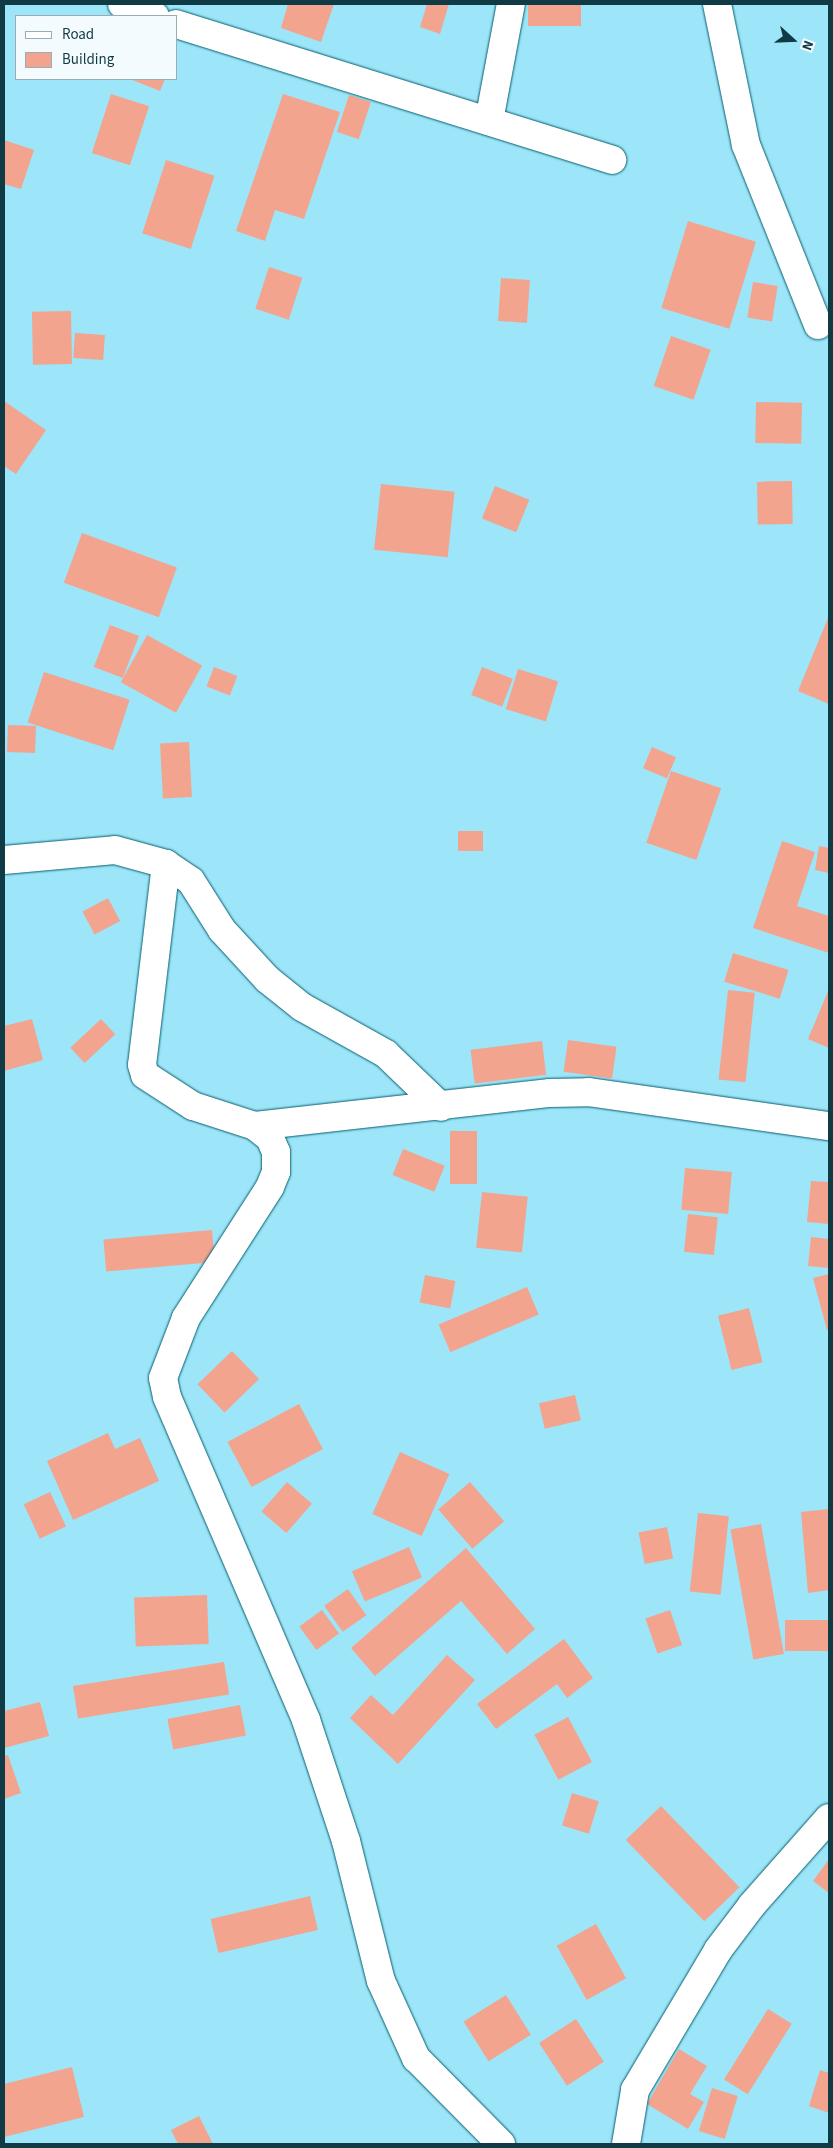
<!DOCTYPE html>
<style>
body{margin:0}
#map{position:relative;width:833px;height:2148px;overflow:hidden;background:#9de6f9;font-family:"Source Sans 3",sans-serif}
div>[style]{position:absolute}
.building>*{inset:0;background:#f2a48f;transform-origin:0 0}
.roads{filter:drop-shadow(0 0 1px #055e6f) drop-shadow(0 0 1px #055e6f)}
.minor>*{height:28px;margin:-14px;padding:0 14px;transform-origin:14px;border-radius:14px;background:#fff}
span{translate:-50% -50%;white-space:nowrap;text-align:center;line-height:1.15;-webkit-text-stroke:4.5px #f3fbfe;paint-order:stroke}
.frame{position:absolute;inset:0;border:5px solid #103a44;pointer-events:none}
.legend{position:absolute;left:15px;top:15px;width:162px;height:65px;box-sizing:border-box;background:#f3fbfe;border:1px solid #98aeb4;margin:0;padding:6px 9px;list-style:none;font-size:15px;color:#103a44}
.legend li{display:flex;align-items:center;gap:10px;height:25px}
.legend b{width:25px;border:1px solid #98aeb4}
.north{position:absolute;left:768px;top:15px;width:50px;height:50px;-webkit-text-stroke:4px #f3fbfe;paint-order:stroke;rotate:110deg;font-size:14px;font-weight:700;line-height:20px;text-align:center;color:#103a44}
.north::after{content:'';display:block;margin:auto;width:18px;height:22px;background:#103a44;clip-path:polygon(50% 0,100% 100%,50% 72%,0 100%)}
</style>
<div id="map">
<div class="building">
<i style="clip-path:polygon(288px 4px,334px 4px,321px 42px,281px 28px)"></i>
<i style="clip-path:polygon(427px 4px,449px 4px,440px 34px,420px 27px)"></i>
<i style="left:528px;top:4px;width:53px;height:22px"></i>
<i style="clip-path:polygon(130px 79px,165px 79px,160px 91px)"></i>
<i style="left:111px;top:94px;width:40px;height:62px;rotate:18deg"></i>
<i style="clip-path:polygon(283px 94px,340px 112px,304px 219px,275px 210px,265px 241px,236px 231px)"></i>
<i style="left:349px;top:95px;width:23px;height:39px;rotate:18deg"></i>
<i style="clip-path:polygon(4px 140px,34px 150px,21px 189px,4px 184px)"></i>
<i style="left:166px;top:160px;width:51px;height:77px;rotate:18deg"></i>
<i style="left:688px;top:221px;width:71px;height:91px;rotate:17deg"></i>
<i style="left:269px;top:267px;width:35px;height:44px;rotate:18deg"></i>
<i style="left:501px;top:278px;width:29px;height:43px;rotate:4deg"></i>
<i style="left:753px;top:282px;width:25px;height:36px;rotate:9deg"></i>
<i style="left:71px;top:311px;width:53px;height:39px;rotate:89deg"></i>
<i style="left:75px;top:333px;width:30px;height:25px;rotate:4deg"></i>
<i style="left:671px;top:336px;width:42px;height:53px;rotate:19deg"></i>
<i style="clip-path:polygon(4px 401px,46px 430px,16px 474px,4px 466px)"></i>
<i style="left:756px;top:402px;width:46px;height:41px;rotate:1deg"></i>
<i style="left:792px;top:481px;width:43px;height:35px;rotate:89deg"></i>
<i style="left:381px;top:484px;width:74px;height:66px;rotate:6deg"></i>
<i style="left:495px;top:486px;width:37px;height:35px;rotate:22deg"></i>
<i style="left:82px;top:533px;width:101px;height:53px;rotate:20deg"></i>
<i style="clip-path:polygon(828px 618px,829px 619px,829px 704px,798px 691px)"></i>
<i style="left:110px;top:625px;width:31px;height:45px;rotate:21deg"></i>
<i style="left:147px;top:635px;width:63px;height:54px;rotate:29deg"></i>
<i style="left:214px;top:667px;width:25px;height:21px;rotate:21deg"></i>
<i style="left:482px;top:667px;width:33px;height:30px;rotate:21deg"></i>
<i style="left:518px;top:669px;width:42px;height:42px;rotate:17deg"></i>
<i style="left:44px;top:672px;width:90px;height:53px;rotate:18deg"></i>
<i style="left:8px;top:725px;width:28px;height:27px;rotate:2deg"></i>
<i style="left:189px;top:742px;width:55px;height:29px;rotate:87deg"></i>
<i style="left:652px;top:747px;width:26px;height:23px;rotate:23deg"></i>
<i style="left:671px;top:771px;width:53px;height:76px;rotate:19deg"></i>
<i style="left:483px;top:831px;width:20px;height:25px;rotate:90deg"></i>
<i style="clip-path:polygon(782px 841px,815px 852px,797px 906px,829px 916px,829px 953px,753px 928px)"></i>
<i style="clip-path:polygon(819px 846px,829px 848px,829px 873px,815px 870px)"></i>
<i style="left:108px;top:898px;width:26px;height:29px;rotate:62deg"></i>
<i style="left:733px;top:953px;width:58px;height:30px;rotate:17deg"></i>
<i style="clip-path:polygon(829px 989px,829px 1048px,808px 1039px)"></i>
<i style="left:728px;top:990px;width:27px;height:90px;rotate:6deg"></i>
<i style="clip-path:polygon(32px 1019px,43px 1060px,4px 1071px,4px 1026px)"></i>
<i style="left:101px;top:1019px;width:21px;height:42px;rotate:47deg"></i>
<i style="left:568px;top:1040px;width:49px;height:32px;rotate:8deg"></i>
<i style="left:542px;top:1041px;width:34px;height:72px;rotate:83deg"></i>
<i style="left:450px;top:1131px;width:27px;height:53px"></i>
<i style="left:403px;top:1149px;width:45px;height:28px;rotate:22deg"></i>
<i style="left:685px;top:1168px;width:47px;height:42px;rotate:5deg"></i>
<i style="clip-path:polygon(811px 1181px,829px 1182px,829px 1224px,807px 1222px)"></i>
<i style="left:482px;top:1192px;width:46px;height:56px;rotate:6deg"></i>
<i style="left:688px;top:1214px;width:30px;height:38px;rotate:6deg"></i>
<i style="left:212px;top:1230px;width:32px;height:109px;rotate:85deg"></i>
<i style="clip-path:polygon(811px 1237px,829px 1239px,829px 1268px,808px 1266px)"></i>
<i style="clip-path:polygon(829px 1274px,829px 1330px,827px 1330px,813px 1278px)"></i>
<i style="left:425px;top:1275px;width:31px;height:28px;rotate:11deg"></i>
<i style="left:527px;top:1287px;width:30px;height:96px;rotate:67deg"></i>
<i style="left:749px;top:1308px;width:56px;height:32px;rotate:76deg"></i>
<i style="left:232px;top:1351px;width:39px;height:48px;rotate:46deg"></i>
<i style="left:575px;top:1395px;width:26px;height:37px;rotate:77deg"></i>
<i style="left:299px;top:1404px;width:51px;height:81px;rotate:62deg"></i>
<i style="clip-path:polygon(108px 1433px,115px 1449px,140px 1438px,159px 1481px,73px 1520px,47px 1461px)"></i>
<i style="left:400px;top:1452px;width:54px;height:68px;rotate:24deg"></i>
<i style="left:287px;top:1482px;width:33px;height:39px;rotate:41deg"></i>
<i style="left:470px;top:1482px;width:52px;height:42px;rotate:49deg"></i>
<i style="left:50px;top:1492px;width:38px;height:29px;rotate:65deg"></i>
<i style="clip-path:polygon(829px 1509px,829px 1590px,808px 1593px,801px 1512px)"></i>
<i style="left:698px;top:1513px;width:31px;height:79px;rotate:6deg"></i>
<i style="left:761px;top:1524px;width:132px;height:31px;rotate:80deg"></i>
<i style="left:667px;top:1527px;width:32px;height:29px;rotate:79deg"></i>
<i style="left:409px;top:1547px;width:33px;height:62px;rotate:67deg"></i>
<i style="clip-path:polygon(466px 1548px,535px 1629px,507px 1654px,461px 1601px,375px 1676px,351px 1648px)"></i>
<i style="left:348px;top:1589px;width:32px;height:29px;rotate:55deg"></i>
<i style="left:207px;top:1595px;width:49px;height:73px;rotate:88deg"></i>
<i style="left:322px;top:1610px;width:29px;height:28px;rotate:54deg"></i>
<i style="left:670px;top:1610px;width:37px;height:26px;rotate:71deg"></i>
<i style="left:785px;top:1620px;width:44px;height:31px"></i>
<i style="clip-path:polygon(564px 1639px,593px 1678px,567px 1698px,557px 1684px,496px 1729px,477px 1704px)"></i>
<i style="clip-path:polygon(447px 1655px,475px 1680px,398px 1764px,350px 1718px,371px 1695px,393px 1715px)"></i>
<i style="left:224px;top:1662px;width:33px;height:153px;rotate:81deg"></i>
<i style="clip-path:polygon(40px 1702px,49px 1736px,4px 1748px,4px 1711px)"></i>
<i style="left:240px;top:1705px;width:31px;height:74px;rotate:79deg"></i>
<i style="left:568px;top:1717px;width:51px;height:38px;rotate:62deg"></i>
<i style="clip-path:polygon(8px 1755px,21px 1793px,4px 1799px,4px 1756px)"></i>
<i style="left:572px;top:1793px;width:28px;height:34px;rotate:17deg"></i>
<i style="left:661px;top:1806px;width:113px;height:49px;rotate:46deg"></i>
<i style="clip-path:polygon(829px 1859px,829px 1893px,813px 1881px)"></i>
<i style="left:310px;top:1896px;width:35px;height:102px;rotate:77deg"></i>
<i style="left:596px;top:1924px;width:62px;height:45px;rotate:61deg"></i>
<i style="left:506px;top:1995px;width:47px;height:50px;rotate:58deg"></i>
<i style="left:768px;top:2009px;width:28px;height:83px;rotate:32deg"></i>
<i style="left:576px;top:2019px;width:51px;height:44px;rotate:57deg"></i>
<i style="clip-path:polygon(679px 2049px,707px 2066px,690px 2094px,704px 2102px,688px 2129px,647px 2104px)"></i>
<i style="clip-path:polygon(72px 2067px,84px 2117px,4px 2137px,4px 2084px)"></i>
<i style="clip-path:polygon(820px 2070px,829px 2073px,829px 2113px,809px 2106px)"></i>
<i style="left:712px;top:2088px;width:27px;height:45px;rotate:17deg"></i>
<i style="clip-path:polygon(199px 2116px,213px 2144px,178px 2144px,171px 2130px)"></i>
</div>
<div class="roads">
<div class="minor">
<i style="left:122px;top:4px;width:35px;rotate:20deg"></i>
<i style="left:717px;top:4px;width:144px;rotate:78.4deg"></i>
<i style="left:746px;top:145px;width:194px;rotate:68.2deg"></i>
<i style="left:176px;top:24px;width:457px;rotate:17.3deg"></i>
<i style="left:489px;top:121px;width:119px;rotate:-79.4deg"></i>
<i style="left:4px;top:860px;width:111px;rotate:-5.1deg"></i>
<i style="left:115px;top:850px;width:53px;rotate:15.4deg"></i>
<i style="left:166px;top:864px;width:202px;rotate:96.8deg"></i>
<i style="left:142px;top:1065px;width:10px;rotate:73deg"></i>
<i style="left:145px;top:1075px;width:57px;rotate:32.9deg"></i>
<i style="left:193px;top:1106px;width:65px;rotate:17.9deg"></i>
<i style="left:255px;top:1126px;width:19px;rotate:39deg"></i>
<i style="left:270px;top:1138px;width:15px;rotate:67deg"></i>
<i style="left:276px;top:1152px;width:20px;rotate:90deg"></i>
<i style="left:276px;top:1172px;width:16px;rotate:112deg"></i>
<i style="left:270px;top:1187px;width:156px;rotate:122.7deg"></i>
<i style="left:186px;top:1318px;width:64px;rotate:111deg"></i>
<i style="left:163px;top:1378px;width:19px;rotate:78deg"></i>
<i style="left:167px;top:1397px;width:352px;rotate:66.7deg"></i>
<i style="left:306px;top:1720px;width:127px;rotate:71.7deg"></i>
<i style="left:346px;top:1841px;width:144px;rotate:76deg"></i>
<i style="left:381px;top:1981px;width:85px;rotate:65.6deg"></i>
<i style="left:416px;top:2058px;width:121px;rotate:45.3deg"></i>
<i style="left:166px;top:864px;width:30px;rotate:34deg"></i>
<i style="left:191px;top:881px;width:58px;rotate:57.7deg"></i>
<i style="left:222px;top:930px;width:67px;rotate:47.4deg"></i>
<i style="left:267px;top:979px;width:45px;rotate:38.7deg"></i>
<i style="left:302px;top:1007px;width:96px;rotate:29.2deg"></i>
<i style="left:386px;top:1054px;width:76px;rotate:43.9deg"></i>
<i style="left:255px;top:1126px;width:297px;rotate:-6.4deg"></i>
<i style="left:550px;top:1093px;width:39px;rotate:-1deg"></i>
<i style="left:589px;top:1092px;width:242px;rotate:8.1deg"></i>
<i style="left:626px;top:2144px;width:55px;rotate:-80.5deg"></i>
<i style="left:635px;top:2090px;width:163px;rotate:-59.3deg"></i>
<i style="left:718px;top:1950px;width:56px;rotate:-52.9deg"></i>
<i style="left:752px;top:1905px;width:116px;rotate:-48.5deg"></i>
</div>
</div>
<div class="frame"></div>
<ul class="legend">
<li><b style="height:6px;background:#fff"></b>Road</li>
<li><b style="height:14px;background:#f2a48f"></b>Building</li>
</ul>
<div class="north">N</div>
</div>
